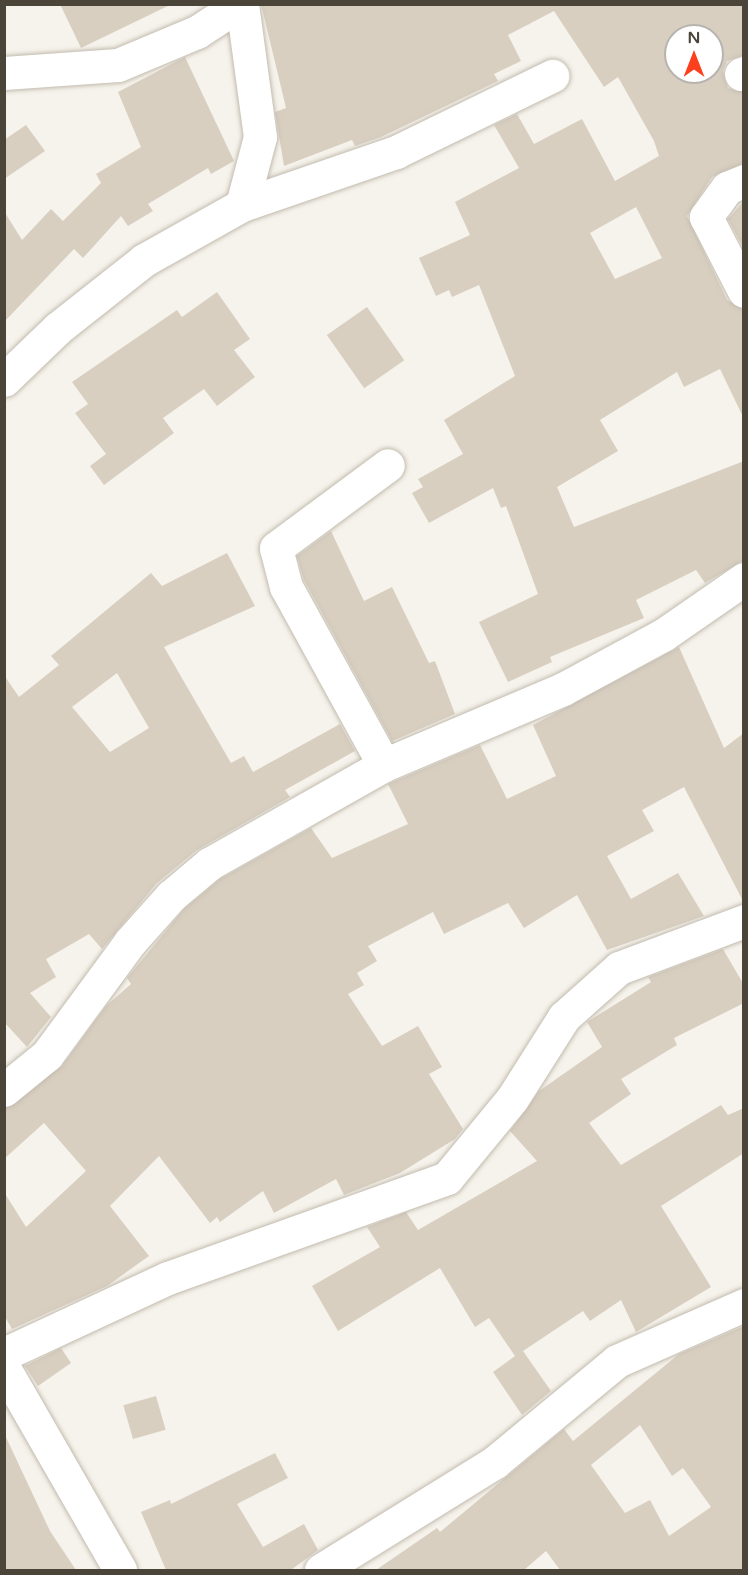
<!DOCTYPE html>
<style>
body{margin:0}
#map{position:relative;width:748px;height:1575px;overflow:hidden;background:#f6f3ec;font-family:"Varela Round",sans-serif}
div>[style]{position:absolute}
.building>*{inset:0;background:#d8cfc1;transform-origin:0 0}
.roads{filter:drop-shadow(0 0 2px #c2bbae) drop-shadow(0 0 2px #c2bbae)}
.minor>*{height:33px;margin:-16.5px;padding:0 16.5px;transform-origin:16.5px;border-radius:16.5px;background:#fff}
span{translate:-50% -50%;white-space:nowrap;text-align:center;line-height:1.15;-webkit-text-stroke:4.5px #fff;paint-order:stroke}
.frame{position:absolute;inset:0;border:6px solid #4b4439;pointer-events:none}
.north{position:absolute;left:664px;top:24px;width:60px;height:60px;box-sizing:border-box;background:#fff;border:2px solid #b7b4b0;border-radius:50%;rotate:0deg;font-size:16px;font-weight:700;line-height:24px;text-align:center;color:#4b4439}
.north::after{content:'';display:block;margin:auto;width:21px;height:27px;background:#fc3f1d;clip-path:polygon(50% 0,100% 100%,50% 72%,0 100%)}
</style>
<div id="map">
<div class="building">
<i style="clip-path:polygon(60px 4px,172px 4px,81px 48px)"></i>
<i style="clip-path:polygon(evenodd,261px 4px,744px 4px,744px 55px,727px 61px,723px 71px,728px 88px,744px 92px,744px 163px,712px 177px,687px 216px,727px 300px,744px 310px,744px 419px,720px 369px,684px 387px,677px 372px,600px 420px,618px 451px,557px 487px,574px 527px,744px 461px,744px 560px,705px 583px,696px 570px,636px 600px,644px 618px,550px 657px,552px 662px,508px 682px,479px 622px,538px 594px,506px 506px,501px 508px,493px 488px,429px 523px,412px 493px,423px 487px,418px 479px,463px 454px,444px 420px,515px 376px,479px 285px,452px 297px,449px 290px,436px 296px,419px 258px,470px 235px,455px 202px,519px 168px,494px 125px,517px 114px,534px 144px,582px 119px,615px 181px,659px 156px,654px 141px,618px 77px,604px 87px,554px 11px,508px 35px,521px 61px,494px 74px,498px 81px,381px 137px,355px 146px,352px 140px,284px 166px,275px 112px,286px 108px,261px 4px,676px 36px,712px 36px,712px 72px,676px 72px,676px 36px,261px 4px,636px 207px,662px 258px,615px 279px,590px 233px,636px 207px)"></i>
<i style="clip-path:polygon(185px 57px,234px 161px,211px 174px,208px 168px,148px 204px,153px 211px,128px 226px,121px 216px,83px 258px,74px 249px,4px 322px,4px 211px,22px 240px,51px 209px,63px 221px,101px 183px,96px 174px,141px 147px,118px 92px)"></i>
<i style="clip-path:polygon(26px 125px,45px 151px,4px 179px,4px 140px)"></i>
<i style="clip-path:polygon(744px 201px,744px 249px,728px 219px)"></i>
<i style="clip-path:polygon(217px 292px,250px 339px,234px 350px,255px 377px,217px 406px,204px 389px,163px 418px,174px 433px,104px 485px,90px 466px,106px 454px,75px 413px,88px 404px,72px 382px,177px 310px,182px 317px)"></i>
<i style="left:367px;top:307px;width:65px;height:49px;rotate:55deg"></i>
<i style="clip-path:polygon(331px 531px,364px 601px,392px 587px,429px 663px,435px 661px,455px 714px,392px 741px,304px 580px,297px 556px)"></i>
<i style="clip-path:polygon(evenodd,227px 553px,255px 606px,164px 647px,231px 763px,244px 756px,253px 772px,340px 724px,355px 751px,285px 790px,290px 797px,197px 850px,157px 883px,102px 949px,89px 934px,46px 959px,56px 977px,30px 993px,51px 1017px,27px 1047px,4px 1022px,4px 675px,19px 697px,59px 665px,51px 656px,151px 573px,162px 586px,227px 553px,117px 673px,149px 728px,110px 752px,72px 707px,117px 673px)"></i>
<i style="clip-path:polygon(679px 647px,724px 748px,744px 733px,744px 903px,684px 787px,642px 810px,654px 831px,607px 856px,631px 899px,678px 873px,704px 916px,607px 950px,577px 895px,524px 928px,508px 903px,444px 934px,433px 912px,368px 946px,377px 961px,357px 973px,364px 985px,348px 994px,382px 1046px,418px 1026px,442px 1067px,429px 1074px,463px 1129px,455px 1139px,400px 1173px,344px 1195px,336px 1179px,274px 1213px,263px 1191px,220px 1222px,217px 1217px,210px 1223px,159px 1156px,110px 1206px,149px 1256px,107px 1286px,12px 1329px,4px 1315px,4px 1192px,26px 1227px,86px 1171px,44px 1123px,4px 1159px,4px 1108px,62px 1066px,106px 1006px,131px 984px,127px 978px,184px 909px,220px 879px,311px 828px,332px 858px,408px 824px,388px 784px,480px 745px,507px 799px,556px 776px,533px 725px)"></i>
<i style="clip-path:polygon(723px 949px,744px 985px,744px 1003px,674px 1038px,677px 1045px,621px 1079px,631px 1094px,589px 1123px,621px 1165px,721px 1105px,728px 1115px,744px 1108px,744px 1153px,661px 1206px,711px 1287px,636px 1332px,621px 1300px,590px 1321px,583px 1311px,523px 1351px,551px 1391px,522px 1415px,493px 1372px,515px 1356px,489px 1318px,475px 1327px,440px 1268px,338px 1331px,312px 1286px,380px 1247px,367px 1227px,406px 1212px,418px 1230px,537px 1161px,510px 1131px,539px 1091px,602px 1047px,587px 1022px,651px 982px,648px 977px)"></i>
<i style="clip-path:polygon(evenodd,744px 1326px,744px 1570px,560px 1570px,546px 1551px,524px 1570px,376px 1570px,437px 1528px,440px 1532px,564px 1429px,573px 1441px,679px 1354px,744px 1326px,640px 1425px,672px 1476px,683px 1468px,711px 1507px,669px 1536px,650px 1500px,625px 1513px,591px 1465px,640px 1425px)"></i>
<i style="clip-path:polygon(61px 1348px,71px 1363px,38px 1386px,25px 1366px)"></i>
<i style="left:156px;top:1396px;width:35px;height:34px;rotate:74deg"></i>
<i style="clip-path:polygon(4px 1433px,50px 1531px,76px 1570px,4px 1570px)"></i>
<i style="clip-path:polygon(275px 1453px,288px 1478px,237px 1504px,263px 1547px,304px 1524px,318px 1550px,291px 1570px,166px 1570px,141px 1512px,170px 1500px,171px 1504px)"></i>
</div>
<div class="roads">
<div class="minor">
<i style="left:4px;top:73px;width:114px;rotate:-4deg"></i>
<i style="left:118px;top:65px;width:86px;rotate:-22.7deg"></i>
<i style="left:197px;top:32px;width:51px;rotate:-33.1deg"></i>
<i style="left:741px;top:74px;width:3px;rotate:-18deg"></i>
<i style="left:744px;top:181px;width:18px;rotate:158deg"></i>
<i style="left:727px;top:188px;width:36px;rotate:126deg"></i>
<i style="left:706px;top:217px;width:83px;rotate:62.8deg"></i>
<i style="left:242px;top:205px;width:70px;rotate:-75.2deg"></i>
<i style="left:260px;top:137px;width:134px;rotate:-97.7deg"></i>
<i style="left:4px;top:380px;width:75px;rotate:-43.9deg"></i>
<i style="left:58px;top:328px;width:110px;rotate:-38.3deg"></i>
<i style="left:144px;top:260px;width:112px;rotate:-29.3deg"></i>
<i style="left:242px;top:205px;width:163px;rotate:-19deg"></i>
<i style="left:396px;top:152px;width:174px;rotate:-26deg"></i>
<i style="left:384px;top:765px;width:203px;rotate:-118.8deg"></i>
<i style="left:286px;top:587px;width:40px;rotate:-104.4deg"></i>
<i style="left:276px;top:548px;width:139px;rotate:-36.5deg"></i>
<i style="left:4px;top:1090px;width:55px;rotate:-39.1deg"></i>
<i style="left:47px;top:1055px;width:140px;rotate:-53.7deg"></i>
<i style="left:130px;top:942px;width:62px;rotate:-48.3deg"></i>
<i style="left:171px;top:896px;width:50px;rotate:-40.1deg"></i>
<i style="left:209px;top:864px;width:201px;rotate:-29.5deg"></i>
<i style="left:384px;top:765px;width:194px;rotate:-23deg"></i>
<i style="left:563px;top:689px;width:114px;rotate:-28.4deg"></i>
<i style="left:663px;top:635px;width:98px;rotate:-34.7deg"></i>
<i style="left:4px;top:1354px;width:181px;rotate:-24.9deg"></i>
<i style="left:168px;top:1278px;width:296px;rotate:-19.7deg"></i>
<i style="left:447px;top:1178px;width:102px;rotate:-50.6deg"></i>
<i style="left:512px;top:1099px;width:97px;rotate:-57.6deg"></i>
<i style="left:564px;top:1017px;width:74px;rotate:-41.7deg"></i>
<i style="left:619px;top:968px;width:134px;rotate:-20.6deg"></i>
<i style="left:4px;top:1368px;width:233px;rotate:60.1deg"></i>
<i style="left:321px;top:1570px;width:205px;rotate:-31.8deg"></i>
<i style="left:495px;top:1462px;width:158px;rotate:-39.6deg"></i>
<i style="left:617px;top:1361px;width:139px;rotate:-23.8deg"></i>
</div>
</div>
<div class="frame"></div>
<div class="north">N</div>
</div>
